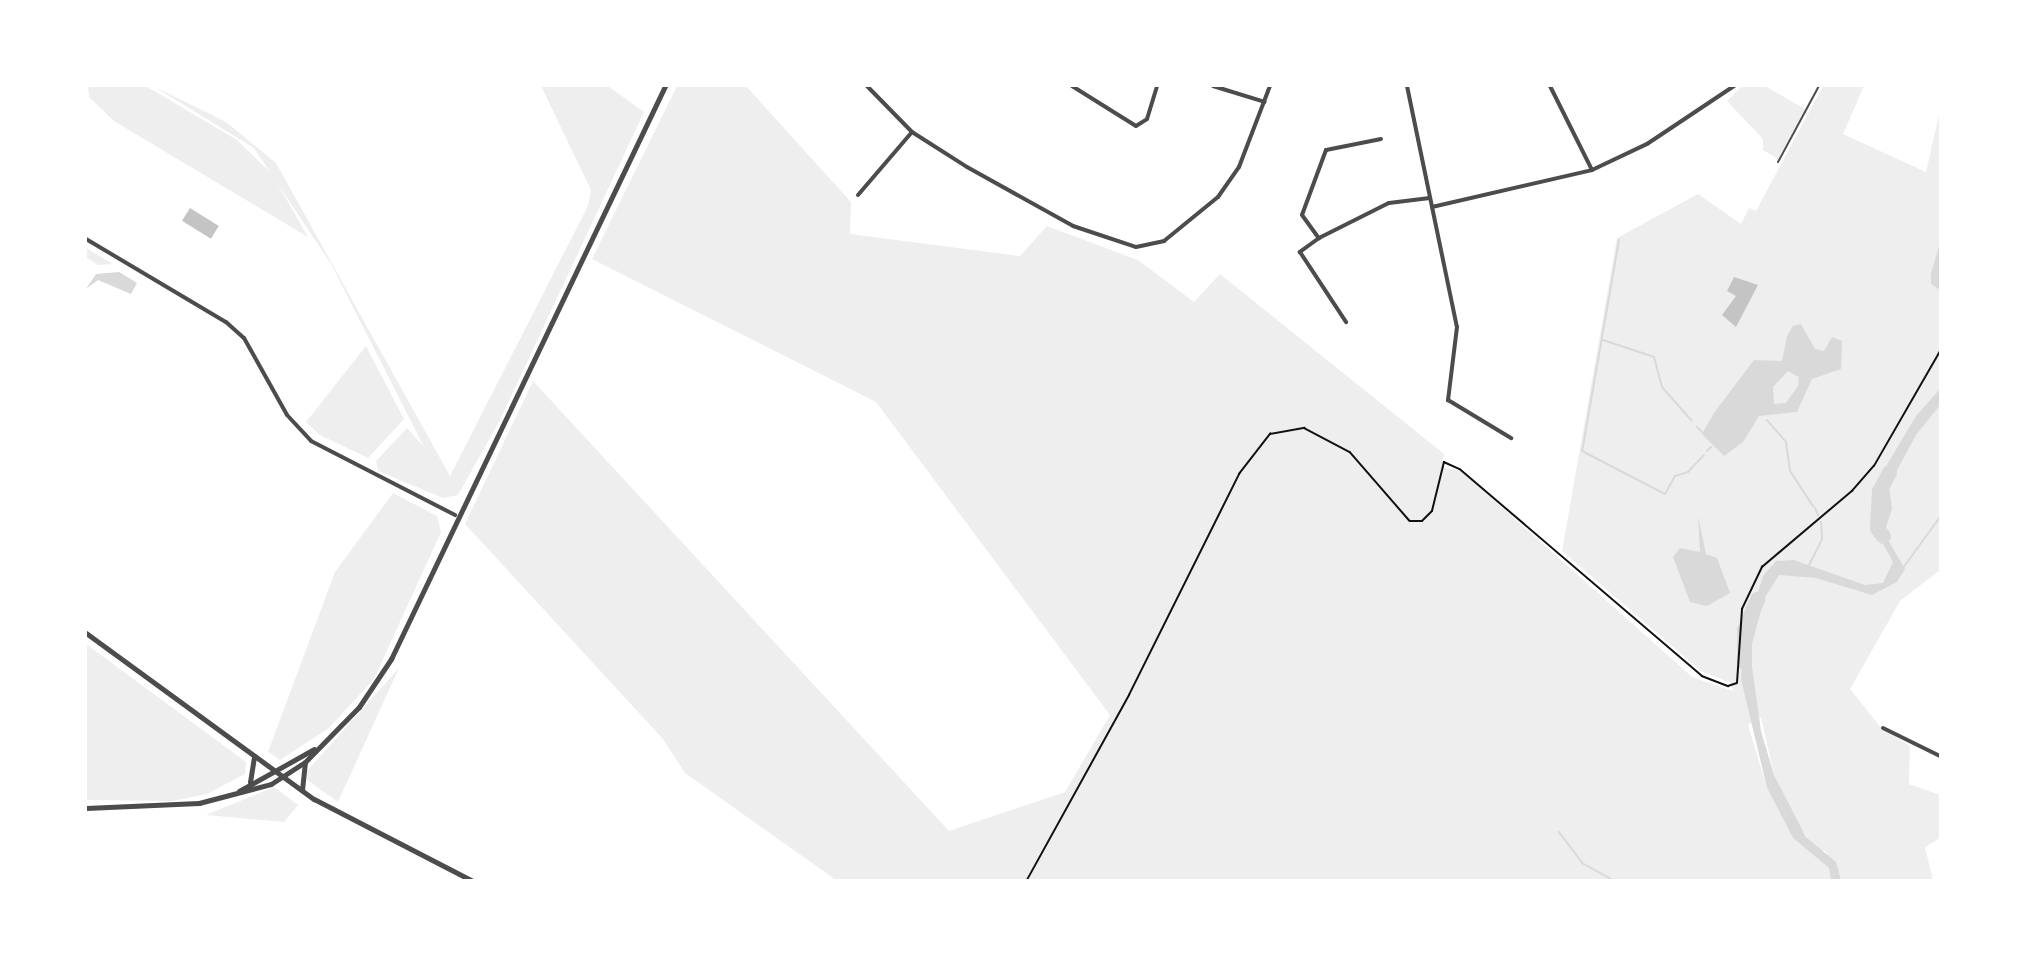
<!DOCTYPE html>
<style>
body{margin:0}
#map{position:relative;width:2026px;height:966px;overflow:hidden;background:#fff;font-family:Quicksand,sans-serif}
div>[style]{position:absolute}
.green>*{inset:0;background:#eee}
.water>*{inset:0;background:#d9d9d9}
.stream>*{height:2px;margin:-1px;padding:0 1px;transform-origin:1px;border-radius:1px;background:#d9d9d9}
.river>*{height:15px;margin:-7.5px;padding:0 7.5px;transform-origin:7.5px;border-radius:7.5px;background:#d9d9d9}
.building>*{inset:0;background:#c4c4c4;transform-origin:0 0}
.path>*{height:1.5px;margin:-0.75px;padding:0 0.75px;transform-origin:0.75px;border-radius:0.75px;background:#111}
.service>*{height:2px;margin:-1px;padding:0 1px;transform-origin:1px;border-radius:1px;background:#4c4c4c}
.minor>*{height:4px;margin:-2px;padding:0 2px;transform-origin:2px;border-radius:2px;background:#4c4c4c}
.tertiary>*{height:5px;margin:-2.5px;padding:0 2.5px;transform-origin:2.5px;border-radius:2.5px;background:#4c4c4c}
span{translate:-50% -50%;white-space:nowrap;text-align:center;line-height:1.15;-webkit-text-stroke:4.5px #fff;paint-order:stroke}
.frame{position:absolute;inset:0;border:87px solid #fff;pointer-events:none}
</style>
<div id="map">
<div class="green">
<i style="clip-path:polygon(88px 86px,146px 86px,237px 140px,272px 174px,308px 237px,114px 121px,89px 97px)"></i>
<i style="clip-path:polygon(153px 86px,226px 122px,276px 163px,450px 476px,588px 206px,591px 190px,541px 86px,608px 86px,644px 112px,500px 420px,458px 495px,443px 498px,378px 471px,376px 461px,407px 428px,424px 447px,331px 264px,254px 148px)"></i>
<i style="clip-path:polygon(677px 86px,746px 86px,851px 202px,850px 234px,1020px 256px,1047px 226px,1138px 260px,1194px 302px,1220px 274px,1444px 454px,1442px 468px,1460px 470px,1692px 677px,1733px 691px,1731px 683px,1701px 671px,1562px 551px,1617px 238px,1698px 194px,1741px 224px,1749px 208px,1756px 211px,1823px 86px,1864px 86px,1843px 134px,1926px 172px,1940px 111px,1940px 570px,1900px 601px,1850px 689px,1882px 729px,1910px 746px,1909px 784px,1940px 795px,1940px 838px,1925px 847px,1933px 880px,1841px 880px,1826px 852px,1813px 846px,1793px 816px,1774px 775px,1761px 717px,1748px 725px,1767px 788px,1793px 838px,1829px 868px,1831px 880px,836px 880px,685px 773px,663px 739px,465px 524px,533px 381px,949px 831px,1065px 792px,1110px 715px,876px 402px,592px 259px)"></i>
<i style="clip-path:polygon(1742px 86px,1765px 86px,1805px 109px,1778px 159px,1763px 150px,1763px 139px,1727px 101px)"></i>
<i style="clip-path:polygon(86px 248px,113px 264px,98px 265px,86px 257px)"></i>
<i style="clip-path:polygon(366px 346px,404px 419px,368px 458px,320px 435px,306px 422px)"></i>
<i style="clip-path:polygon(393px 493px,437px 516px,441px 532px,374px 679px,329px 728px,280px 760px,268px 752px,335px 572px)"></i>
<i style="clip-path:polygon(86px 644px,246px 762px,245px 774px,207px 794px,173px 801px,86px 800px)"></i>
<i style="clip-path:polygon(399px 668px,338px 802px,307px 780px,307px 771px)"></i>
<i style="clip-path:polygon(274px 787px,298px 805px,284px 822px,206px 815px)"></i>
</div>
<div class="water">
<i style="clip-path:polygon(1940px 243px,1940px 290px,1931px 284px,1931px 273px)"></i>
<i style="clip-path:polygon(119px 272px,137px 283px,131px 294px,98px 280px,86px 289px,96px 274px)"></i>
<i style="clip-path:polygon(evenodd,1801px 324px,1815px 349px,1824px 351px,1832px 337px,1842px 341px,1841px 369px,1812px 379px,1797px 412px,1759px 416px,1743px 442px,1724px 456px,1702px 434px,1714px 413px,1754px 360px,1782px 361px,1787px 336px,1793px 326px,1801px 324px,1788px 371px,1799px 377px,1798px 386px,1786px 403px,1774px 404px,1773px 387px,1788px 371px)"></i>
<i style="clip-path:polygon(1940px 389px,1940px 405px,1916px 435px,1889px 485px,1892px 509px,1884px 533px,1905px 569px,1897px 582px,1872px 595px,1816px 578px,1779px 575px,1764px 599px,1750px 652px,1761px 731px,1774px 775px,1806px 837px,1836px 862px,1841px 880px,1831px 880px,1829px 868px,1793px 838px,1767px 788px,1741px 679px,1744px 638px,1763px 576px,1776px 561px,1794px 560px,1865px 585px,1883px 583px,1893px 562px,1876px 531px,1885px 468px,1916px 416px)"></i>
<i style="clip-path:polygon(1698px 516px,1706px 554px,1717px 558px,1730px 593px,1707px 606px,1690px 602px,1673px 557px,1680px 548px,1700px 552px)"></i>
</div>
<div class="stream">
<i style="left:1619px;top:240px;width:214px;rotate:99.9deg"></i>
<i style="left:1582px;top:451px;width:93px;rotate:27.4deg"></i>
<i style="left:1665px;top:494px;width:21px;rotate:-61deg"></i>
<i style="left:1675px;top:476px;width:14px;rotate:-17deg"></i>
<i style="left:1688px;top:472px;width:23px;rotate:-47deg"></i>
<i style="left:1603px;top:340px;width:54px;rotate:18.4deg"></i>
<i style="left:1654px;top:357px;width:31px;rotate:75deg"></i>
<i style="left:1662px;top:387px;width:45px;rotate:48.6deg"></i>
<i style="left:1767px;top:420px;width:29px;rotate:49deg"></i>
<i style="left:1786px;top:442px;width:29px;rotate:82deg"></i>
<i style="left:1790px;top:471px;width:42px;rotate:56.7deg"></i>
<i style="left:1697px;top:427px;width:8px;rotate:45deg"></i>
<i style="left:1707px;top:451px;width:6px;rotate:-45deg"></i>
<i style="left:1815px;top:508px;width:8px;rotate:67deg"></i>
<i style="left:1808px;top:567px;width:31px;rotate:-63deg"></i>
<i style="left:1822px;top:539px;width:17px;rotate:-93deg"></i>
<i style="left:1903px;top:568px;width:63px;rotate:-54deg"></i>
<i style="left:1559px;top:832px;width:39px;rotate:53deg"></i>
<i style="left:1582px;top:863px;width:35px;rotate:29deg"></i>
</div>
<div class="river">
<i style="left:1883px;top:536px;width:10px;rotate:-127deg"></i>
<i style="left:1877px;top:528px;width:37px;rotate:-87deg"></i>
<i style="left:1879px;top:491px;width:21px;rotate:-62deg"></i>
<i style="left:1744px;top:662px;width:32px;rotate:-90deg"></i>
<i style="left:1744px;top:630px;width:34px;rotate:-67deg"></i>
</div>
<div class="building">
<i style="left:190px;top:208px;width:34px;height:15px;rotate:32deg"></i>
<i style="clip-path:polygon(1734px 277px,1758px 285px,1736px 327px,1722px 315px,1736px 296px,1727px 291px)"></i>
</div>
<div class="path">
<i style="left:1027px;top:880px;width:211px;rotate:-61.1deg"></i>
<i style="left:1129px;top:695px;width:247px;rotate:-63.5deg"></i>
<i style="left:1239px;top:474px;width:51px;rotate:-52.2deg"></i>
<i style="left:1270px;top:434px;width:35px;rotate:-10deg"></i>
<i style="left:1304px;top:428px;width:52px;rotate:27.6deg"></i>
<i style="left:1350px;top:452px;width:91px;rotate:49deg"></i>
<i style="left:1410px;top:521px;width:12px"></i>
<i style="left:1422px;top:521px;width:14px;rotate:-45deg"></i>
<i style="left:1432px;top:511px;width:50px;rotate:-76.2deg"></i>
<i style="left:1444px;top:462px;width:17px;rotate:24deg"></i>
<i style="left:1460px;top:469px;width:318px;rotate:40.5deg"></i>
<i style="left:1702px;top:676px;width:28px;rotate:21deg"></i>
<i style="left:1728px;top:686px;width:9px;rotate:-18deg"></i>
<i style="left:1737px;top:683px;width:74px;rotate:-86.1deg"></i>
<i style="left:1742px;top:609px;width:47px;rotate:-64.5deg"></i>
<i style="left:1762px;top:567px;width:118px;rotate:-40.2deg"></i>
<i style="left:1852px;top:491px;width:33px;rotate:-49deg"></i>
<i style="left:1874px;top:466px;width:133px;rotate:-60.1deg"></i>
</div>
<div class="service">
<i style="left:1778px;top:162px;width:86px;rotate:-61.7deg"></i>
</div>
<div class="minor">
<i style="left:867px;top:86px;width:64px;rotate:45.6deg"></i>
<i style="left:912px;top:132px;width:65px;rotate:32.5deg"></i>
<i style="left:967px;top:167px;width:121px;rotate:29.1deg"></i>
<i style="left:1073px;top:226px;width:66px;rotate:18.4deg"></i>
<i style="left:1136px;top:247px;width:29px;rotate:-12deg"></i>
<i style="left:1164px;top:241px;width:70px;rotate:-39.2deg"></i>
<i style="left:1218px;top:197px;width:37px;rotate:-55deg"></i>
<i style="left:1239px;top:167px;width:87px;rotate:-69.1deg"></i>
<i style="left:1072px;top:86px;width:75px;rotate:32deg"></i>
<i style="left:1136px;top:126px;width:13px;rotate:-32deg"></i>
<i style="left:1147px;top:119px;width:34px;rotate:-73deg"></i>
<i style="left:1213px;top:86px;width:54px;rotate:17.1deg"></i>
<i style="left:1407px;top:86px;width:246px;rotate:78.3deg"></i>
<i style="left:1457px;top:327px;width:74px;rotate:97deg"></i>
<i style="left:1448px;top:400px;width:74px;rotate:31.1deg"></i>
<i style="left:1550px;top:86px;width:94px;rotate:63.4deg"></i>
<i style="left:1381px;top:139px;width:56px;rotate:168.7deg"></i>
<i style="left:1326px;top:150px;width:69px;rotate:110.3deg"></i>
<i style="left:1302px;top:215px;width:29px;rotate:54deg"></i>
<i style="left:1319px;top:238px;width:78px;rotate:-26.6deg"></i>
<i style="left:1389px;top:203px;width:41px;rotate:-7deg"></i>
<i style="left:858px;top:195px;width:83px;rotate:-49.4deg"></i>
<i style="left:1432px;top:207px;width:164px;rotate:-13deg"></i>
<i style="left:1592px;top:170px;width:61px;rotate:-25.3deg"></i>
<i style="left:1647px;top:144px;width:105px;rotate:-33.7deg"></i>
<i style="left:1319px;top:238px;width:24px;rotate:144deg"></i>
<i style="left:1300px;top:252px;width:84px;rotate:56.7deg"></i>
<i style="left:86px;top:239px;width:163px;rotate:30.7deg"></i>
<i style="left:226px;top:322px;width:24px;rotate:42deg"></i>
<i style="left:244px;top:338px;width:88px;rotate:60.8deg"></i>
<i style="left:287px;top:415px;width:35px;rotate:47deg"></i>
<i style="left:311px;top:441px;width:162px;rotate:27.2deg"></i>
<i style="left:1883px;top:728px;width:64px;rotate:26.2deg"></i>
</div>
<div class="tertiary">
<i style="left:86px;top:633px;width:282px;rotate:36.1deg"></i>
<i style="left:314px;top:799px;width:177px;rotate:27.3deg"></i>
<i style="left:250px;top:782px;width:26px;rotate:-81deg"></i>
<i style="left:302px;top:790px;width:28px;rotate:-84deg"></i>
<i style="left:239px;top:791px;width:86px;rotate:-29.2deg"></i>
<i style="left:86px;top:808px;width:113px;rotate:-2.5deg"></i>
<i style="left:199px;top:803px;width:74px;rotate:-14.8deg"></i>
<i style="left:271px;top:784px;width:40px;rotate:-32.9deg"></i>
<i style="left:305px;top:762px;width:77px;rotate:-45.5deg"></i>
<i style="left:359px;top:707px;width:58px;rotate:-56.3deg"></i>
<i style="left:391px;top:659px;width:635px;rotate:-64.44deg"></i>
</div>
<div class="frame"></div>
</div>
